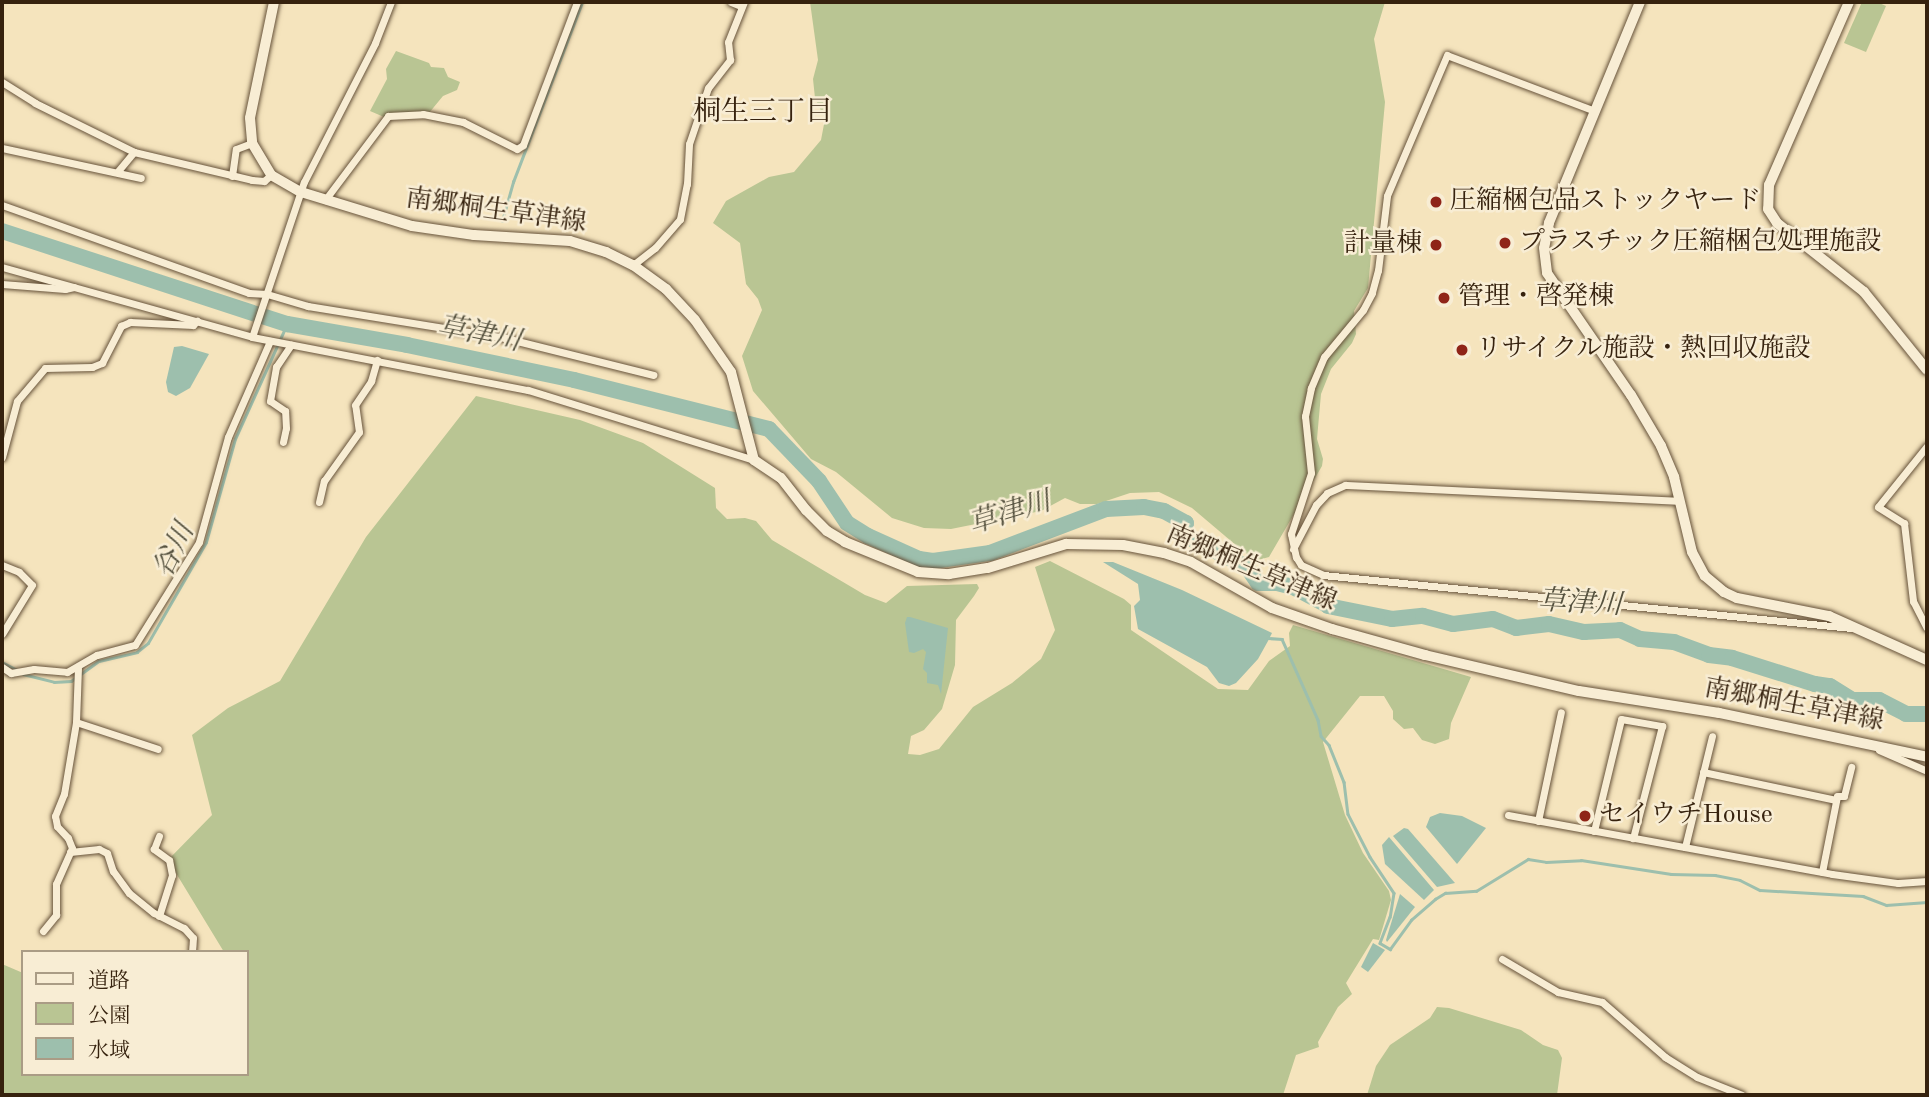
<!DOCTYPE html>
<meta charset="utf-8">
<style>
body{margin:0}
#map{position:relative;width:1929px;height:1097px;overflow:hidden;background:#f5e4bd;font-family:"Old Standard TT","Noto Serif JP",serif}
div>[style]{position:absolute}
.green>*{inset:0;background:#b9c593}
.water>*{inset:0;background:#9dbfad}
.stream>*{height:2.5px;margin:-1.25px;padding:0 1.25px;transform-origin:1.25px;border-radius:1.25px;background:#9dbfad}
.river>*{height:16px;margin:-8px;padding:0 8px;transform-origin:8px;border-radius:8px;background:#9dbfad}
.roads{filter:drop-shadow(0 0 2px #66523a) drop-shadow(0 0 2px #66523a)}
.minor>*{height:7px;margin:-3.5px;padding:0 3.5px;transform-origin:3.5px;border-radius:3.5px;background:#f8edd4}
.tertiary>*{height:10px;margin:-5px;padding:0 5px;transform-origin:5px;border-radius:5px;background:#f8edd4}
.secondary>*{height:10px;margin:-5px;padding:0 5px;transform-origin:5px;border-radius:5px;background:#f8edd4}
.dots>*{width:19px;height:19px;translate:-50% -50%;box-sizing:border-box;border:4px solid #f8edd4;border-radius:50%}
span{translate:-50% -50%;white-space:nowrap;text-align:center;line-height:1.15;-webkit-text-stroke:5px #f8edd4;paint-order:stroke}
.poi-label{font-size:26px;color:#36220e}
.left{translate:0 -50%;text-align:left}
.right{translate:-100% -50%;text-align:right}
.street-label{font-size:26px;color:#36220e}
.neighbourhood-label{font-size:28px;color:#36220e}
.water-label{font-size:28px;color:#55513e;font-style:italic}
.frame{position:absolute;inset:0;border:4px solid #36220e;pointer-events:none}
.legend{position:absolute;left:21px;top:950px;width:228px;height:126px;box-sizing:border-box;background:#f8edd4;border:2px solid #aa9c85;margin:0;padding:9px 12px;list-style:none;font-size:21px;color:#36220e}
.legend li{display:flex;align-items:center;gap:14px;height:35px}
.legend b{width:35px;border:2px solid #aa9c85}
</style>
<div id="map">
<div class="green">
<i style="clip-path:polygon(810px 2px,1385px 2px,1374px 39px,1385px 102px,1368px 288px,1354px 311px,1356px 334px,1352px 343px,1331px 369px,1321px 394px,1317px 439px,1323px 459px,1322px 466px,1269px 557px,1258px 560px,1244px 552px,1192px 508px,1159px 492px,1130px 493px,1097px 504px,1080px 504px,1065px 498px,1041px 511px,951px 529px,924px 528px,892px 518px,836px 472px,811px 459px,753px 391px,742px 356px,762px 310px,758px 299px,746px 284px,740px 243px,713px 223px,726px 201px,769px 177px,794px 172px,821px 140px,825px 119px,815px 98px,813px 79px,818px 60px)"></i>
<i style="clip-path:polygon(1862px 2px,1877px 2px,1886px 6px,1866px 52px,1844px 43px)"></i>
<i style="clip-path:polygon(396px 51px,429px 63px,431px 67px,444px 68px,448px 77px,460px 82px,457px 90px,443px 96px,429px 113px,384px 117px,370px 111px,387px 79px,386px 69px)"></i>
<i style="clip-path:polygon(476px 396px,580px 420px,643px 443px,715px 488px,716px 508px,727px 519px,745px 518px,756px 521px,772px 540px,865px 595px,886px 603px,907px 586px,977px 584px,979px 588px,974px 596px,956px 620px,955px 665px,942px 709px,924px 730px,911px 736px,908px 754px,920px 755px,939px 749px,973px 707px,1012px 683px,1041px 659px,1055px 630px,1035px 567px,1050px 561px,1124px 599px,1131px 605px,1131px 630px,1218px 689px,1248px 690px,1269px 661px,1290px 646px,1289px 633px,1293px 625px,1471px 677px,1451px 723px,1449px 739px,1435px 744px,1422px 740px,1413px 728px,1404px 729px,1393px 719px,1393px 711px,1384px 696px,1360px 696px,1323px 742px,1345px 815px,1363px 853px,1389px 891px,1391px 900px,1379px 940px,1373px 939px,1346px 983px,1352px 994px,1338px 1007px,1318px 1042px,1319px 1047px,1296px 1055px,1283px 1095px,2px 1095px,2px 964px,23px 973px,23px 1074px,247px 1074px,247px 952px,224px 952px,168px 860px,212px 815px,192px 735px,228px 708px,280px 681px,366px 537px)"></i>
<i style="clip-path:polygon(1437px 1007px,1449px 1008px,1521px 1030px,1543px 1045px,1558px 1050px,1562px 1058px,1557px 1095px,1367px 1095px,1376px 1066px,1390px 1045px,1430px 1018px)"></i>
</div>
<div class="water">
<i style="clip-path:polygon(182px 346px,209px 354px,190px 388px,176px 396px,168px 392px,166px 382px,174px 347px)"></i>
<i style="clip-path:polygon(1103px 562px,1113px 562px,1182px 590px,1272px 633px,1268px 641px,1258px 659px,1236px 683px,1229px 686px,1219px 683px,1207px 667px,1138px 629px,1134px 606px,1140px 600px,1138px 584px)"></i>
<i style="clip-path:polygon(910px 617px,948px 628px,941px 694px,938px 685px,927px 683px,927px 673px,923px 669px,926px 652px,923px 649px,914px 653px,909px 652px,905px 623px,907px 617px)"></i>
<i style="clip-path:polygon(1440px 813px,1462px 816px,1486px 828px,1457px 864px,1426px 827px,1430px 817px)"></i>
<i style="clip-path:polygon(1404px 828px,1408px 829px,1455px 883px,1437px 887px,1393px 836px)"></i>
<i style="clip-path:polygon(1389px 837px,1434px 890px,1424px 900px,1385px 864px,1382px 845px)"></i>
<i style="clip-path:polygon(1400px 894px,1415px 907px,1387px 942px,1386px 940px)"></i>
<i style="clip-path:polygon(1373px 943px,1385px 950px,1368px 972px,1361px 967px)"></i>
</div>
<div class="stream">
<i style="left:502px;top:221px;width:41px;rotate:-74.2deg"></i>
<i style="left:513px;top:182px;width:193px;rotate:-69deg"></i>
<i style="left:1268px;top:638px;width:14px;rotate:4deg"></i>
<i style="left:1282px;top:639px;width:89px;rotate:66deg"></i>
<i style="left:1318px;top:720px;width:16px;rotate:79deg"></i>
<i style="left:1321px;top:736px;width:12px;rotate:48deg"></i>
<i style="left:1329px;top:745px;width:40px;rotate:68deg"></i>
<i style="left:1344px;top:782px;width:32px;rotate:83deg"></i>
<i style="left:1348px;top:814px;width:48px;rotate:62.9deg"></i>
<i style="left:1370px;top:857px;width:43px;rotate:56.3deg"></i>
<i style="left:1394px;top:893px;width:24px;rotate:99deg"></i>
<i style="left:1390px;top:917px;width:28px;rotate:111deg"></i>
<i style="left:1380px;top:943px;width:12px;rotate:31deg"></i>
<i style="left:1390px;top:949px;width:36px;rotate:-54deg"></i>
<i style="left:1411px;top:920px;width:32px;rotate:-41deg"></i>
<i style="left:1435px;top:899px;width:12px;rotate:-31deg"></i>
<i style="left:1445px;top:893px;width:31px;rotate:-4deg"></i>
<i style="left:1476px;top:891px;width:61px;rotate:-31.6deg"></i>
<i style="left:1528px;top:859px;width:18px;rotate:9deg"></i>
<i style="left:1546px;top:862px;width:35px;rotate:-3deg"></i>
<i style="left:1581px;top:860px;width:91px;rotate:8.8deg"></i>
<i style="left:1671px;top:874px;width:44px;rotate:1.3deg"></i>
<i style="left:1715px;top:875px;width:25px;rotate:11deg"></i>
<i style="left:1740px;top:880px;width:22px;rotate:27deg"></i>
<i style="left:1760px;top:890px;width:103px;rotate:3.3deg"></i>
<i style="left:1863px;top:896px;width:25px;rotate:21deg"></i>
<i style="left:1886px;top:905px;width:41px;rotate:-4.2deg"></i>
<i style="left:2px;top:662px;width:17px;rotate:28deg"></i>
<i style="left:23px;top:674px;width:32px;rotate:14deg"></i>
<i style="left:54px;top:682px;width:17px;rotate:-3deg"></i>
<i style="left:71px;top:681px;width:34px;rotate:-36deg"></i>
<i style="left:99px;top:661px;width:39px;rotate:-13deg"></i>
<i style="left:137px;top:652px;width:14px;rotate:-39deg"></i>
<i style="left:148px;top:643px;width:116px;rotate:-60.1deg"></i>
<i style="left:206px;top:542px;width:107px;rotate:-74.3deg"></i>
<i style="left:235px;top:439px;width:126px;rotate:-65.7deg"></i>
</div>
<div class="river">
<i style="left:2px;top:231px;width:300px;rotate:18.1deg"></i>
<i style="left:287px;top:324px;width:122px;rotate:9.9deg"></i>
<i style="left:407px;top:345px;width:171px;rotate:11.8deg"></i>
<i style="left:574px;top:380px;width:201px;rotate:14.1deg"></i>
<i style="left:769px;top:429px;width:72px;rotate:46.1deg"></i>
<i style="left:819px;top:481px;width:50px;rotate:56.3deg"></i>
<i style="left:847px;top:523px;width:25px;rotate:32deg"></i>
<i style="left:868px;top:536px;width:56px;rotate:24.3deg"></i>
<i style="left:919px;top:559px;width:14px;rotate:8deg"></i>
<i style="left:933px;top:561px;width:58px;rotate:-8deg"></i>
<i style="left:990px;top:553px;width:124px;rotate:-20.8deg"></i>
<i style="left:1106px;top:509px;width:38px;rotate:-3deg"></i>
<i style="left:1144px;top:507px;width:20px;rotate:11deg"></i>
<i style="left:1164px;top:511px;width:25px;rotate:29deg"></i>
<i style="left:1186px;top:523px;width:12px;rotate:99deg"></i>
<i style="left:1184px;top:535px;width:71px;rotate:26.9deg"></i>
<i style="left:1247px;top:567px;width:19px;rotate:55deg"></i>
<i style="left:1258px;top:583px;width:19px"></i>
<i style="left:1277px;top:583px;width:16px;rotate:14deg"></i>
<i style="left:1293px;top:587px;width:40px;rotate:28deg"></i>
<i style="left:1328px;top:606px;width:65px;rotate:11.5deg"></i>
<i style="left:1392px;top:619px;width:31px;rotate:-6deg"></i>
<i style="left:1423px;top:616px;width:31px;rotate:15deg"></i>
<i style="left:1453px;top:624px;width:40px;rotate:-7.1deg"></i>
<i style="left:1493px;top:619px;width:25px;rotate:21deg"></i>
<i style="left:1516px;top:628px;width:33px;rotate:-7deg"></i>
<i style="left:1549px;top:624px;width:36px;rotate:13deg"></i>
<i style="left:1584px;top:632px;width:36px;rotate:-3deg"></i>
<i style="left:1620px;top:630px;width:22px;rotate:24deg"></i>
<i style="left:1640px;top:639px;width:34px;rotate:5deg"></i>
<i style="left:1674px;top:642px;width:37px;rotate:20deg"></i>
<i style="left:1709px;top:655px;width:23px;rotate:7deg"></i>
<i style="left:1732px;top:658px;width:87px;rotate:17.4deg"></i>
<i style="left:1815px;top:684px;width:15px;rotate:8deg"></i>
<i style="left:1830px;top:686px;width:26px;rotate:32deg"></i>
<i style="left:1852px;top:700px;width:27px"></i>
<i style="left:1879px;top:700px;width:30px;rotate:27deg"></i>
<i style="left:1906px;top:714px;width:21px"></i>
</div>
<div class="roads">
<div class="minor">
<i style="left:731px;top:2px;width:11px;rotate:22deg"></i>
<i style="left:2px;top:82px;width:39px;rotate:32deg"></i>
<i style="left:35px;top:103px;width:110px;rotate:26.3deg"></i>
<i style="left:134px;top:152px;width:121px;rotate:13.3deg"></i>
<i style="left:252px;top:180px;width:12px;rotate:5deg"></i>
<i style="left:264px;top:181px;width:9px;rotate:-41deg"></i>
<i style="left:1595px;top:111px;width:158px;rotate:-159.3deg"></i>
<i style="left:1447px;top:55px;width:153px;rotate:113.1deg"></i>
<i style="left:1387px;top:196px;width:75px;rotate:96.9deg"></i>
<i style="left:1378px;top:270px;width:24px;rotate:105deg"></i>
<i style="left:1372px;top:293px;width:19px;rotate:118deg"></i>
<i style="left:1363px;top:310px;width:61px;rotate:129.7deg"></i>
<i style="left:1324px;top:357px;width:34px;rotate:113deg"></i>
<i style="left:1311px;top:388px;width:29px;rotate:102deg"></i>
<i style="left:1305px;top:416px;width:57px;rotate:84deg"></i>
<i style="left:1311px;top:473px;width:64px;rotate:108.2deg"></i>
<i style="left:1291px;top:534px;width:24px;rotate:78deg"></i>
<i style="left:1296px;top:557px;width:9px;rotate:58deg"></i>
<i style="left:1301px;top:565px;width:24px;rotate:24deg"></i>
<i style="left:1323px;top:575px;width:531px;rotate:5.73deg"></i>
<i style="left:2px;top:148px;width:142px;rotate:12.2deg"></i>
<i style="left:118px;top:171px;width:25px;rotate:-50deg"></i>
<i style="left:232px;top:176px;width:27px;rotate:-82deg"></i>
<i style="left:236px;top:149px;width:17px;rotate:-21deg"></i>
<i style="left:325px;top:200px;width:105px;rotate:-53.1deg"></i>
<i style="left:388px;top:116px;width:35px;rotate:-3deg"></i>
<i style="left:423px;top:114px;width:41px;rotate:11.3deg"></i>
<i style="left:463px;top:122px;width:60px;rotate:26.6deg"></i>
<i style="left:517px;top:149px;width:7px;rotate:-34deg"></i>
<i style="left:523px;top:145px;width:153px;rotate:-69.3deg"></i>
<i style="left:2px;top:205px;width:262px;rotate:19.6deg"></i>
<i style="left:249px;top:293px;width:18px;rotate:3deg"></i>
<i style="left:267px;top:294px;width:43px;rotate:16.3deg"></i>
<i style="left:308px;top:306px;width:200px;rotate:9.2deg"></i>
<i style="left:505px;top:338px;width:153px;rotate:14deg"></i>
<i style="left:633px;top:265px;width:28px;rotate:-38deg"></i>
<i style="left:655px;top:248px;width:38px;rotate:-49deg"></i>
<i style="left:680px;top:219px;width:36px;rotate:-79deg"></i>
<i style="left:687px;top:184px;width:40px;rotate:-87.1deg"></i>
<i style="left:689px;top:144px;width:59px;rotate:-71.3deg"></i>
<i style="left:708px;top:88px;width:36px;rotate:-52deg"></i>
<i style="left:730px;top:60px;width:18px;rotate:-96deg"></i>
<i style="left:728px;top:42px;width:43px;rotate:-68.2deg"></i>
<i style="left:2px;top:267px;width:260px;rotate:15.6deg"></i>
<i style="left:252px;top:337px;width:281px;rotate:10.9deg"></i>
<i style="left:528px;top:390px;width:237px;rotate:17.2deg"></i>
<i style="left:2px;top:284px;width:63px;rotate:4.5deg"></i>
<i style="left:65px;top:289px;width:9px;rotate:-13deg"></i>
<i style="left:252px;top:337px;width:163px;rotate:-71.5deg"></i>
<i style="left:304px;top:182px;width:156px;rotate:-62.9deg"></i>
<i style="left:375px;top:43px;width:44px;rotate:-68.7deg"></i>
<i style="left:283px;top:442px;width:14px;rotate:-78deg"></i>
<i style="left:286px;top:428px;width:17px;rotate:-93deg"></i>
<i style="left:285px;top:411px;width:18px;rotate:-146deg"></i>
<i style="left:270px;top:401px;width:35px;rotate:-80deg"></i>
<i style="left:276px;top:367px;width:27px;rotate:-56deg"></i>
<i style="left:1927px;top:446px;width:78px;rotate:128.8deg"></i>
<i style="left:1878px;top:507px;width:31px;rotate:32deg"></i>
<i style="left:1904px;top:523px;width:79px;rotate:83.4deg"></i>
<i style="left:1913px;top:601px;width:30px;rotate:63deg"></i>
<i style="left:2px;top:457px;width:58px;rotate:-75deg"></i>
<i style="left:17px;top:401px;width:43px;rotate:-49.7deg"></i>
<i style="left:45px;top:368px;width:47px;rotate:-1.2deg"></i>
<i style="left:92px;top:367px;width:11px;rotate:-22deg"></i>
<i style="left:102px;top:363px;width:42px;rotate:-62.8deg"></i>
<i style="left:121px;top:326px;width:10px;rotate:-24deg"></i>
<i style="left:130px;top:322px;width:63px;rotate:2.7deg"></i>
<i style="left:193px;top:325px;width:6px;rotate:-45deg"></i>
<i style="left:319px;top:502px;width:22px;rotate:-77deg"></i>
<i style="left:324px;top:481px;width:60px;rotate:-54.5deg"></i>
<i style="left:359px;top:432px;width:27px;rotate:-98deg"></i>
<i style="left:355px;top:405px;width:29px;rotate:-56deg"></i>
<i style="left:371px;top:381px;width:22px;rotate:-74deg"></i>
<i style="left:1293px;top:549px;width:50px;rotate:-62.4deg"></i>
<i style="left:1316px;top:505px;width:16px;rotate:-47deg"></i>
<i style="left:1327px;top:493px;width:20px;rotate:-24deg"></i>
<i style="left:1345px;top:485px;width:334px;rotate:2.7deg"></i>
<i style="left:2px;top:565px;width:18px;rotate:22deg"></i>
<i style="left:19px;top:572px;width:18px;rotate:45deg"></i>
<i style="left:32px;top:585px;width:57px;rotate:121.5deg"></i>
<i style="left:2px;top:667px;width:11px;rotate:34deg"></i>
<i style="left:11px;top:673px;width:23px;rotate:-10deg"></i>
<i style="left:34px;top:669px;width:33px;rotate:5deg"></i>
<i style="left:67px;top:672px;width:34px;rotate:-30deg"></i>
<i style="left:97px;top:655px;width:39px;rotate:-15deg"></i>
<i style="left:135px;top:645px;width:121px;rotate:-58.1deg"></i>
<i style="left:199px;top:542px;width:109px;rotate:-74.6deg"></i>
<i style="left:228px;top:437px;width:105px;rotate:-66.4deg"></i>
<i style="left:76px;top:722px;width:86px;rotate:18.2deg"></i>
<i style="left:1879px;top:750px;width:52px;rotate:23.6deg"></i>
<i style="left:1703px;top:772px;width:136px;rotate:11.9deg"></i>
<i style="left:1508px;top:815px;width:329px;rotate:10.3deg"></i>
<i style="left:1832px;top:874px;width:67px;rotate:7.8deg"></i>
<i style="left:1898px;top:883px;width:29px;rotate:-4deg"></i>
<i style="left:1538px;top:821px;width:111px;rotate:-78.1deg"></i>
<i style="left:1594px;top:831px;width:115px;rotate:-76.4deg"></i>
<i style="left:1621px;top:719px;width:42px;rotate:9.7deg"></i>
<i style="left:1662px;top:726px;width:116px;rotate:104.5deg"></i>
<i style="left:1685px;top:847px;width:114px;rotate:-76.3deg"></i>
<i style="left:70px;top:852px;width:29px;rotate:-6deg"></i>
<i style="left:99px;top:849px;width:9px;rotate:27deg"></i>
<i style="left:107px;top:853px;width:19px;rotate:72deg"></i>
<i style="left:113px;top:871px;width:27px;rotate:54deg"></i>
<i style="left:129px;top:893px;width:32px;rotate:39deg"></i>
<i style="left:154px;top:913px;width:34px;rotate:27deg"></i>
<i style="left:184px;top:928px;width:13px;rotate:48deg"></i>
<i style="left:193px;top:938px;width:14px;rotate:94deg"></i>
<i style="left:1822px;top:872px;width:77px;rotate:-78.8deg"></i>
<i style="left:1837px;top:796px;width:7px"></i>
<i style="left:1844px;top:796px;width:30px;rotate:-76deg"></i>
<i style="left:159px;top:916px;width:43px;rotate:-72.4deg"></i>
<i style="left:172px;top:875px;width:15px;rotate:-101deg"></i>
<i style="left:169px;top:860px;width:19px;rotate:-144deg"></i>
<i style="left:154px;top:849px;width:14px;rotate:-69deg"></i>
<i style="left:43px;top:931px;width:21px;rotate:-51deg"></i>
<i style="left:56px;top:915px;width:31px;rotate:-90deg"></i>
<i style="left:56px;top:884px;width:39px;rotate:-66deg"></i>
<i style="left:72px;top:848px;width:11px;rotate:-112deg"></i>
<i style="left:68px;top:838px;width:16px;rotate:-133deg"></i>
<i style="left:57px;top:826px;width:10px;rotate:-101deg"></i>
<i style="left:55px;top:816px;width:24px;rotate:-68deg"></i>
<i style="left:64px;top:794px;width:73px;rotate:-80.5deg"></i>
<i style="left:76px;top:722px;width:54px;rotate:-87.9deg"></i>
<i style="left:1502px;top:959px;width:65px;rotate:30.5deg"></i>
<i style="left:1558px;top:992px;width:45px;rotate:12.8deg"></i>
<i style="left:1602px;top:1002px;width:84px;rotate:41.1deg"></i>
<i style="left:1665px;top:1057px;width:38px;rotate:32deg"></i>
<i style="left:1697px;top:1077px;width:48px;rotate:21.8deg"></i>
</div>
<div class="tertiary">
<i style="left:1640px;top:2px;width:239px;rotate:112.4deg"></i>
<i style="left:1549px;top:223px;width:25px;rotate:101deg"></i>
<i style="left:1544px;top:248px;width:25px;rotate:83deg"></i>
<i style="left:1547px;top:273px;width:148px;rotate:55.5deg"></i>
<i style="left:1631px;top:395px;width:59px;rotate:59.5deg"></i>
<i style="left:1661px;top:446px;width:34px;rotate:67deg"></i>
<i style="left:1674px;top:477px;width:77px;rotate:76.5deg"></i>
<i style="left:1692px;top:552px;width:27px;rotate:62deg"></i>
<i style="left:1705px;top:576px;width:25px;rotate:40deg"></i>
<i style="left:1724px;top:592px;width:14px;rotate:25deg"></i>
<i style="left:1737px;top:598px;width:94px;rotate:11.1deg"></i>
<i style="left:1829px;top:616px;width:107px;rotate:24.2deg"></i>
<i style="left:1849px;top:2px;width:200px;rotate:113.6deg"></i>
<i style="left:1769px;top:185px;width:24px;rotate:92deg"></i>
<i style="left:1768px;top:209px;width:17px;rotate:57deg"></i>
<i style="left:1777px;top:223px;width:111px;rotate:38.4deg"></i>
<i style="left:1864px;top:292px;width:100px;rotate:51.1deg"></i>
</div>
<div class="secondary">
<i style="left:274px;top:2px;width:118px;rotate:101.7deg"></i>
<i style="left:250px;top:118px;width:25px;rotate:85deg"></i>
<i style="left:252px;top:143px;width:37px;rotate:59deg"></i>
<i style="left:271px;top:175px;width:34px;rotate:30deg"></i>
<i style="left:301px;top:192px;width:116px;rotate:17deg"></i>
<i style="left:412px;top:226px;width:63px;rotate:8.3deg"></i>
<i style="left:474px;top:235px;width:96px;rotate:3.6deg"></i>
<i style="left:570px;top:241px;width:38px;rotate:17deg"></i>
<i style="left:606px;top:252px;width:30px;rotate:26deg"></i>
<i style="left:633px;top:265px;width:41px;rotate:36deg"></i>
<i style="left:666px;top:289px;width:42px;rotate:46.9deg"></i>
<i style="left:695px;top:320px;width:63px;rotate:55.3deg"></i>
<i style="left:731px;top:372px;width:91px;rotate:75.4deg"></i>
<i style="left:754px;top:460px;width:32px;rotate:34deg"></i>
<i style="left:781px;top:478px;width:41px;rotate:52deg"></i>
<i style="left:806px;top:510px;width:30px;rotate:45deg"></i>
<i style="left:827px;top:531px;width:21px;rotate:31deg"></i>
<i style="left:845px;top:542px;width:79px;rotate:22.3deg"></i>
<i style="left:918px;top:572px;width:31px;rotate:4deg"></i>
<i style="left:949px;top:574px;width:39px;rotate:-9deg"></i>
<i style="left:988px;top:568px;width:82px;rotate:-17.1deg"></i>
<i style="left:1066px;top:544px;width:57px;rotate:1deg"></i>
<i style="left:1123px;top:545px;width:42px;rotate:11deg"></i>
<i style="left:1164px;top:553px;width:28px;rotate:18deg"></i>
<i style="left:1191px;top:562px;width:93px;rotate:29.6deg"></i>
<i style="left:1272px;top:608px;width:64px;rotate:19.3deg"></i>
<i style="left:1332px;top:629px;width:97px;rotate:15.6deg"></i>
<i style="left:1425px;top:655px;width:158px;rotate:13.2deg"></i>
<i style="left:1579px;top:691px;width:142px;rotate:8.9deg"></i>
<i style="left:1719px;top:713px;width:213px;rotate:11.9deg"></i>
</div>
</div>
<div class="dots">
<i style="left:1436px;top:202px;background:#8f2418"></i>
<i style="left:1505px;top:243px;background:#8f2418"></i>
<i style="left:1436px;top:245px;background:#8f2418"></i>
<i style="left:1444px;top:298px;background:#8f2418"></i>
<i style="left:1462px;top:350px;background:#8f2418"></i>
<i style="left:1585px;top:816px;background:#8f2418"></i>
</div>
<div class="poi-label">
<span class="left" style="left:1450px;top:202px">圧縮梱包品ストックヤード</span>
<span class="left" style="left:1519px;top:243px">プラスチック圧縮梱包処理施設</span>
<span class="right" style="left:1422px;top:245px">計量棟</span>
<span class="left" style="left:1458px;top:298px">管理・啓発棟</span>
<span class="left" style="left:1476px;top:350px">リサイクル施設・熱回収施設</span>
<span class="left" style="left:1599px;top:816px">セイウチHouse</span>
</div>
<div class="street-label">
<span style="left:496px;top:212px;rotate:8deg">南郷桐生草津線</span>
<span style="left:1251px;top:569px;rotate:23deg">南郷桐生草津線</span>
<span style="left:1794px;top:706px;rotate:11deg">南郷桐生草津線</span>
</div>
<div class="neighbourhood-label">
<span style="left:763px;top:113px">桐生三丁目</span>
</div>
<div class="water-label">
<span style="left:479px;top:335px;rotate:11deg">草津川</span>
<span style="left:1010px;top:514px;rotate:-17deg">草津川</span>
<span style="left:175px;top:551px;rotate:-64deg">谷川</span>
<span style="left:1580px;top:604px;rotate:3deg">草津川</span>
</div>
<div class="frame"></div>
<ul class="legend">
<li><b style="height:9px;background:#f8edd4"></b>道路</li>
<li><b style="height:19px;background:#b9c593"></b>公園</li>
<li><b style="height:19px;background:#9dbfad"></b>水域</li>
</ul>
</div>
